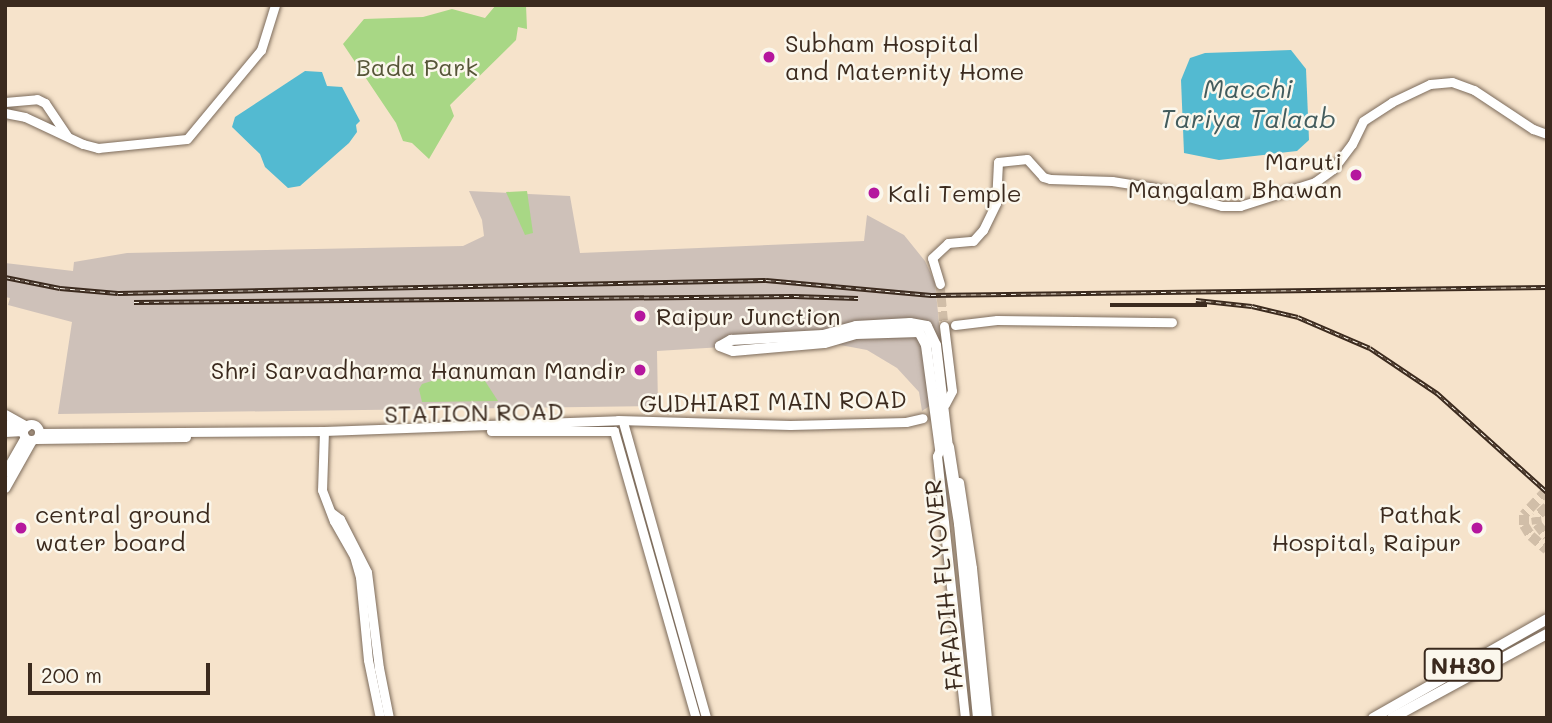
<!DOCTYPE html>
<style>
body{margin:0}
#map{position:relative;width:1552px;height:723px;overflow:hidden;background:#f6e3cb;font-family:Mali,sans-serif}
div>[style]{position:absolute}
.industrial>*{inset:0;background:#cec1b9}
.green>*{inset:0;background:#a8d785}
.water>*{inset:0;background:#53bad1}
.minor-tunnel>*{height:9px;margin-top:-4.5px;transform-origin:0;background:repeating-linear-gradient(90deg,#d1bea8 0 9px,transparent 0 13.5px)}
.major-tunnel>*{height:10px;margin-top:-5px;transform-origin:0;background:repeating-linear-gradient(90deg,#d1bea8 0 10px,transparent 0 15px)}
.roads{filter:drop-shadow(0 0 2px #7c6b5b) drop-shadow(0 0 2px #7c6b5b)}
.minor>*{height:9px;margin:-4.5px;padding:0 4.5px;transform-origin:4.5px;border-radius:4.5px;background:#fff}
.minor>.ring{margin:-4.5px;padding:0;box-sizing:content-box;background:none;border:9px solid #fff;border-radius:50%}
.major>*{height:10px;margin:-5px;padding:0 5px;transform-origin:5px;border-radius:5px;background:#fff}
.highway>*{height:12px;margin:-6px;padding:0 6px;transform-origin:6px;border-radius:6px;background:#fff}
.rail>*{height:4.5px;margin-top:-2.25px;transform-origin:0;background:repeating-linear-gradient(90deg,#fbf7ec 0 5px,#3b2a1e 0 10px);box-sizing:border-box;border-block:2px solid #3b2a1e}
.dots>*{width:19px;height:19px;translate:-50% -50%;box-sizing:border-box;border:4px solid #fbf7ec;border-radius:50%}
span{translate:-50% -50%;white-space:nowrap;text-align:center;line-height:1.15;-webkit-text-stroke:5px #fbf7ec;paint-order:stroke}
.shield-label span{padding:2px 5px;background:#fbf7ec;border:2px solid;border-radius:5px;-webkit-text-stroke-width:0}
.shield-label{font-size:23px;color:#3b2a1e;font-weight:700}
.poi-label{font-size:24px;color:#3b2a1e}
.left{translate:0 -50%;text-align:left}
.right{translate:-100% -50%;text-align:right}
.park-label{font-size:24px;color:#565538}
.street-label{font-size:24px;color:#3b2a1e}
.water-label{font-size:26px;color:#435c5d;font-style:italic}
.frame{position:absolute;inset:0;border:7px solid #3b2a1e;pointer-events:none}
.scale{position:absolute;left:28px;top:663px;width:182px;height:32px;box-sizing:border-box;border:4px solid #3b2a1e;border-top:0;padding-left:9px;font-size:21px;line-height:24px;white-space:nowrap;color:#3b2a1e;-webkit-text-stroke:5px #fbf7ec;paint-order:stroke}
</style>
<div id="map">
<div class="industrial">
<i style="clip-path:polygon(469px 191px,570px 196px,580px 253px,864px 241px,867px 215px,904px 235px,925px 261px,935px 283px,946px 392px,943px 397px,922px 411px,919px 392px,897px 368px,867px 350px,819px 341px,657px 351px,658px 406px,58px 414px,72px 322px,8px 305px,10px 298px,5px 297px,5px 263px,73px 271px,74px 262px,127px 253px,463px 246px,484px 236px,482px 220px)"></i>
</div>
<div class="green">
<i style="clip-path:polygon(496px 5px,526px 5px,527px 29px,518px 27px,516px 40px,450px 105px,454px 116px,429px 159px,412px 143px,403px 141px,396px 123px,343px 44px,364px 19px,423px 17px,452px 9px,485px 18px)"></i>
<i style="clip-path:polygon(527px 191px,533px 233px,525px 235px,506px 192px)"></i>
<i style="clip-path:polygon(438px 379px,485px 381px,498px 401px,422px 402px,419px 389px,422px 384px)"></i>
</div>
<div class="water">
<i style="clip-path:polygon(1291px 50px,1306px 69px,1309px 140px,1297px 151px,1219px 160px,1184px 153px,1181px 80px,1190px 58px,1205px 53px)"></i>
<i style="clip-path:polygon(305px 71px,322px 72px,327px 86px,342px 87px,360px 121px,356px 125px,357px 132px,349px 143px,300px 186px,288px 188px,265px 167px,260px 154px,232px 127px,235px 117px)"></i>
</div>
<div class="minor-tunnel">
<i style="left:940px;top:284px;width:42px;rotate:84.6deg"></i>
</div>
<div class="major-tunnel">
<i style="left:1547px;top:490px;width:34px;rotate:133deg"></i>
<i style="left:1524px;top:515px;width:10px;rotate:90deg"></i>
<i style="left:1524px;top:525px;width:13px;rotate:58deg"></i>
<i style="left:1531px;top:536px;width:21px;rotate:41deg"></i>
<i style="left:1547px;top:507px;width:15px;rotate:138deg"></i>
<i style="left:1536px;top:517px;width:7px;rotate:82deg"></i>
<i style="left:1537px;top:524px;width:16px;rotate:52deg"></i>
</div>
<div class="roads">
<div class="minor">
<i style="left:5px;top:102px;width:32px;rotate:-5deg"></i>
<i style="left:37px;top:99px;width:9px;rotate:27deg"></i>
<i style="left:45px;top:103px;width:40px;rotate:56deg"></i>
<i style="left:5px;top:113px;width:20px;rotate:11deg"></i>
<i style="left:25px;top:117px;width:64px;rotate:25deg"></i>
<i style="left:83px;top:144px;width:16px;rotate:15deg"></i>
<i style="left:98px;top:148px;width:89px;rotate:-5.8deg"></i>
<i style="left:187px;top:139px;width:116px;rotate:-50.3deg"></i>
<i style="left:261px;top:50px;width:47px;rotate:-72.7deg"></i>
<i style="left:940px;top:284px;width:27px;rotate:-107deg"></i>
<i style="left:932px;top:258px;width:22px;rotate:-43deg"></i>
<i style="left:948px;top:243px;width:25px;rotate:-5deg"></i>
<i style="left:973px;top:241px;width:15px;rotate:-48deg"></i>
<i style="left:983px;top:230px;width:30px;rotate:-64deg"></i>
<i style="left:996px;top:203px;width:41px;rotate:-87.2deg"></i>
<i style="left:998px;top:162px;width:29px;rotate:-6deg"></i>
<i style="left:1027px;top:159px;width:24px;rotate:48deg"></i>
<i style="left:1043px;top:177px;width:7px;rotate:16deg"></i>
<i style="left:1050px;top:179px;width:62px;rotate:1.8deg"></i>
<i style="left:1112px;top:181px;width:39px;rotate:9deg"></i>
<i style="left:1151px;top:187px;width:73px;rotate:15deg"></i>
<i style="left:1222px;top:206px;width:18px"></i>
<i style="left:1240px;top:206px;width:79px;rotate:-17.7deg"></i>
<i style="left:1315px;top:182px;width:22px;rotate:-36deg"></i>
<i style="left:1333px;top:169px;width:31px;rotate:-53deg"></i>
<i style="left:1352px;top:144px;width:25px;rotate:-64deg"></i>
<i style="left:1363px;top:121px;width:35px;rotate:-33deg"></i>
<i style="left:1392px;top:102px;width:42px;rotate:-25.3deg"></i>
<i style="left:1430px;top:84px;width:22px;rotate:-5deg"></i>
<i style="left:1452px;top:82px;width:23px;rotate:20deg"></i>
<i style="left:1474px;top:90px;width:71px;rotate:33.5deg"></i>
<i style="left:1533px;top:129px;width:15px;rotate:20deg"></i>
<i style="left:955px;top:325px;width:42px;rotate:-6.8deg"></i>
<i style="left:997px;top:320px;width:175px;rotate:0.7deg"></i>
<i style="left:944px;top:326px;width:65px;rotate:83deg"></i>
<i style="left:952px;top:391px;width:15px;rotate:118deg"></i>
<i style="left:5px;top:414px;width:25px;rotate:29deg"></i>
<i style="left:623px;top:422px;width:307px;rotate:74.3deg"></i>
<i style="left:5px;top:424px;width:20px;rotate:11deg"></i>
<i class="ring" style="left:23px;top:424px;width:7px;height:7px"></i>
<i style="left:324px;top:431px;width:59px;rotate:91.9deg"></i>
<i style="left:322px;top:490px;width:33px;rotate:69deg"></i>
<i style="left:334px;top:521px;width:40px;rotate:60.3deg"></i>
<i style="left:354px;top:556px;width:22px;rotate:74deg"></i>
<i style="left:360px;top:577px;width:83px;rotate:84.5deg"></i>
<i style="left:368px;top:660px;width:59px;rotate:78.3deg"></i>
<i style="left:491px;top:431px;width:123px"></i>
<i style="left:614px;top:431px;width:298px;rotate:74.1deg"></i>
<i style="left:5px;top:432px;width:18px;rotate:-3deg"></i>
<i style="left:39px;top:433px;width:285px;rotate:-0.4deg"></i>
<i style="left:324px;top:431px;width:294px;rotate:-2.1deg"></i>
<i style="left:618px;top:420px;width:172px;rotate:1.7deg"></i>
<i style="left:790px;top:425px;width:116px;rotate:-1.5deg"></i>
<i style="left:906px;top:422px;width:17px;rotate:-13deg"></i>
<i style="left:36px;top:439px;width:150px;rotate:-0.8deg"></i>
<i style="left:940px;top:449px;width:8px;rotate:113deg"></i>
<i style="left:937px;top:456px;width:263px;rotate:83.9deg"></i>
<i style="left:5px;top:472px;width:40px;rotate:-60.3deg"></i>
<i style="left:959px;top:482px;width:87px;rotate:81.4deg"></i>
<i style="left:972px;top:568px;width:151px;rotate:84.3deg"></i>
<i style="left:5px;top:488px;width:55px;rotate:-60.6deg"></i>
<i style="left:332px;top:513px;width:10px;rotate:37deg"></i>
<i style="left:340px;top:519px;width:59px;rotate:63deg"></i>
<i style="left:367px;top:572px;width:97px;rotate:82.9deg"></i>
<i style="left:379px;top:668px;width:51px;rotate:78.7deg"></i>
</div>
<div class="major">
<i style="left:940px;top:449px;width:105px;rotate:-97.7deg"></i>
<i style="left:926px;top:345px;width:15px;rotate:-118deg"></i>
<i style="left:919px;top:332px;width:63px;rotate:178.2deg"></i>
<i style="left:856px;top:334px;width:33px;rotate:164deg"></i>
<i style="left:824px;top:343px;width:91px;rotate:175deg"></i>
<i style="left:733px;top:351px;width:14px;rotate:-159deg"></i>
<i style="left:720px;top:346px;width:13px;rotate:-29deg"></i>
<i style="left:731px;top:340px;width:92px;rotate:-3.1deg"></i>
<i style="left:823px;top:335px;width:34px;rotate:-15deg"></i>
<i style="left:856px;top:326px;width:54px;rotate:-3.2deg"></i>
<i style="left:910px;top:323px;width:17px;rotate:10deg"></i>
<i style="left:927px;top:326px;width:21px;rotate:65deg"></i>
<i style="left:936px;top:345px;width:103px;rotate:83.3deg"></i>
<i style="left:1373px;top:718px;width:200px;rotate:-29.6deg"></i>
<i style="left:1392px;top:718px;width:176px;rotate:-28.5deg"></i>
</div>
<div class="highway">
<i style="left:948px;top:447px;width:78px;rotate:81.1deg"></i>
<i style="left:960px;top:524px;width:195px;rotate:84.4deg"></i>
</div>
</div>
<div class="rail">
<i style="left:5px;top:277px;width:56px;rotate:11.3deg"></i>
<i style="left:60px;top:288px;width:58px;rotate:4.9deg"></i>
<i style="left:118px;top:293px;width:648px;rotate:-1.15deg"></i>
<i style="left:766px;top:280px;width:166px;rotate:5.2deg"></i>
<i style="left:931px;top:295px;width:616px;rotate:-0.74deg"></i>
<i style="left:1196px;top:300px;width:56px;rotate:6.1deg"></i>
<i style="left:1252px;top:306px;width:47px;rotate:13.4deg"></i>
<i style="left:1298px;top:317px;width:78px;rotate:23.3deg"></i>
<i style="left:1370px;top:348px;width:81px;rotate:33.9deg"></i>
<i style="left:1437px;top:393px;width:148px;rotate:42deg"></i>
<i style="left:134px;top:302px;width:660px;rotate:-0.52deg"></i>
<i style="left:794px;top:296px;width:64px;rotate:1.8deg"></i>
<i style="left:1110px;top:305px;width:97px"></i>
</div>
<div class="dots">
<i style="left:769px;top:57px;background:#b5179e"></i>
<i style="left:1356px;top:175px;background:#b5179e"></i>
<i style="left:874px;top:193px;background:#b5179e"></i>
<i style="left:640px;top:316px;background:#b5179e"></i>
<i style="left:640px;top:370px;background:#b5179e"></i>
<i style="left:21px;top:528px;background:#b5179e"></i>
<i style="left:1477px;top:528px;background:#b5179e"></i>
</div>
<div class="shield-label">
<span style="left:1463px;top:665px">NH30</span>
</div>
<div class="poi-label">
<span class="left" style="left:785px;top:57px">Subham Hospital<br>and Maternity Home</span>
<span class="right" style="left:1342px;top:175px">Maruti<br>Mangalam Bhawan</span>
<span class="left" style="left:888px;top:193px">Kali Temple</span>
<span class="left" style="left:656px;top:316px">Raipur Junction</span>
<span class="right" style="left:626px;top:370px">Shri Sarvadharma Hanuman Mandir</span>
<span class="left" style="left:35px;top:528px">central ground<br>water board</span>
<span class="right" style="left:1461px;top:528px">Pathak<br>Hospital, Raipur</span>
</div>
<div class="park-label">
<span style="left:417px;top:67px">Bada Park</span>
</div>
<div class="street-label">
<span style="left:773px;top:401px;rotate:-1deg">GUDHIARI MAIN ROAD</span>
<span style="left:474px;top:412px;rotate:-1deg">STATION ROAD</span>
<span style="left:943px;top:585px;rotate:-96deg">FAFADIH FLYOVER</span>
</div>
<div class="water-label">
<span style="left:1248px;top:104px">Macchi<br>Tariya Talaab</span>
</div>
<div class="frame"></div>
<div class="scale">200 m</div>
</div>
